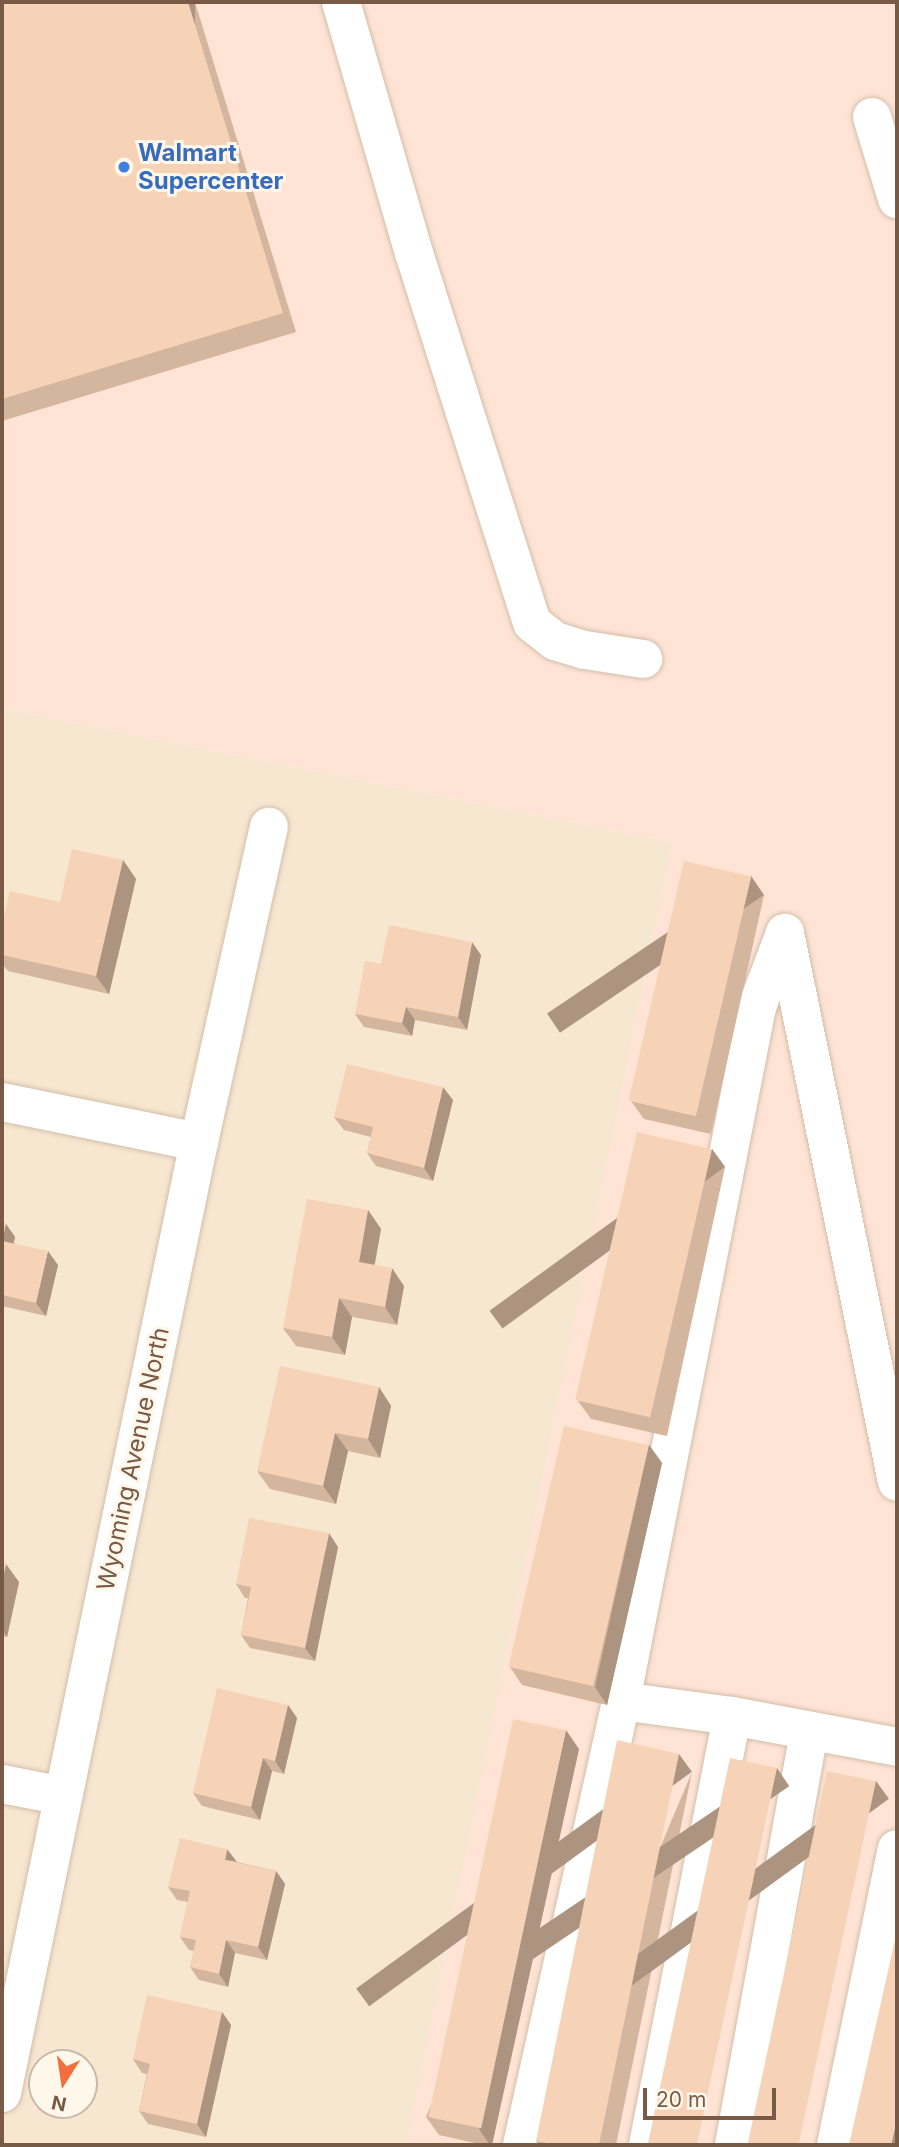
<!DOCTYPE html>
<style>
body{margin:0}
#map{position:relative;width:899px;height:2147px;overflow:hidden;background:#fef5e2;font-family:Inter,sans-serif}
div>[style]{position:absolute}
.residential>*{inset:0;background:#f7e7d0}
.commercial>*{inset:0;background:#ffe4d5}
.roads{filter:drop-shadow(0 0 2px #d2beaa) drop-shadow(0 0 2px #d2beaa)}
.minor>*{height:38px;margin:-19px;padding:0 19px;transform-origin:19px;border-radius:19px;background:#fff}
.wall>*{inset:0;background:#d4b59d}
.shaded-wall>*{inset:0;background:#ac9480;transform-origin:0 0}
.building>*{inset:0;background:#f6d3b7;transform-origin:0 0}
.dots>*{width:19px;height:19px;translate:-50% -50%;box-sizing:border-box;border:4px solid #fff8ea;border-radius:50%}
span{translate:-50% -50%;white-space:nowrap;text-align:center;line-height:1.15;-webkit-text-stroke:6px #fff8ea;paint-order:stroke}
.shop-label{font-size:24px;color:#366cbe;font-weight:700}
.left{translate:0 -50%;text-align:left}
.street-label{font-size:24px;color:#785a46}
.frame{position:absolute;inset:0;border:4px solid #785a46;pointer-events:none}
.north{position:absolute;left:28px;top:2049px;width:70px;height:70px;box-sizing:border-box;background:#fff8ea;border:2px solid #c9b9a8;border-radius:50%;rotate:192deg;font-size:19px;font-weight:700;line-height:28px;text-align:center;color:#785a46}
.north::after{content:'';display:block;margin:auto;width:24px;height:32px;background:#f36e3c;clip-path:polygon(50% 0,100% 100%,50% 72%,0 100%)}
.scale{position:absolute;left:643px;top:2088px;width:133px;height:32px;box-sizing:border-box;border:4px solid #785a46;border-top:0;padding-left:9px;font-size:21px;line-height:24px;white-space:nowrap;color:#785a46;-webkit-text-stroke:5px #fff8ea;paint-order:stroke}
</style>
<div id="map">
<div class="residential">
<i style="clip-path:polygon(evenodd,2px 708px,673px 842px,407px 2145px,2px 2145px,2px 708px,42px 2063px,84px 2063px,84px 2105px,42px 2105px,42px 2063px)"></i>
</div>
<div class="commercial">
<i style="clip-path:polygon(2px 2px,897px 2px,897px 2145px,407px 2145px,673px 842px,2px 708px)"></i>
</div>
<div class="roads">
<div class="minor">
<i style="left:341px;top:2px;width:261px;rotate:73.8deg"></i>
<i style="left:414px;top:253px;width:388px;rotate:72.3deg"></i>
<i style="left:532px;top:623px;width:29px;rotate:38deg"></i>
<i style="left:555px;top:641px;width:31px;rotate:17deg"></i>
<i style="left:585px;top:650px;width:59px;rotate:8.8deg"></i>
<i style="left:872px;top:117px;width:86px;rotate:73deg"></i>
<i style="left:785px;top:933px;width:79px;rotate:110.7deg"></i>
<i style="left:757px;top:1007px;width:707px;rotate:101.09deg"></i>
<i style="left:621px;top:1701px;width:112px;rotate:7.7deg"></i>
<i style="left:732px;top:1716px;width:168px;rotate:10.6deg"></i>
<i style="left:785px;top:933px;width:560px;rotate:78.47deg"></i>
<i style="left:2px;top:1102px;width:201px;rotate:11.5deg"></i>
<i style="left:2px;top:1784px;width:62px;rotate:11.1deg"></i>
<i style="left:2px;top:2093px;width:971px;rotate:-78.3deg"></i>
<i style="left:199px;top:1142px;width:323px;rotate:-77.5deg"></i>
<i style="left:522px;top:2145px;width:455px;rotate:-77.4deg"></i>
<i style="left:648px;top:2145px;width:437px;rotate:-78.9deg"></i>
<i style="left:734px;top:2145px;width:421px;rotate:-79.7deg"></i>
<i style="left:836px;top:2145px;width:302px;rotate:-78.4deg"></i>
</div>
</div>
<div class="wall">
<i style="clip-path:polygon(2px 2px,195px 2px,296px 332px,2px 421px)"></i>
<i style="clip-path:polygon(123px 860px,136px 879px,109px 994px,8px 971px,2px 963px,2px 955px)"></i>
<i style="clip-path:polygon(751px 876px,764px 895px,711px 1134px,644px 1119px,631px 1101px)"></i>
<i style="clip-path:polygon(481px 955px,467px 1030px,415px 1020px,412px 1036px,364px 1027px,355px 1014px,381px 964px)"></i>
<i style="clip-path:polygon(453px 1100px,433px 1181px,376px 1166px,367px 1153px,371px 1137px,344px 1130px,334px 1117px)"></i>
<i style="clip-path:polygon(712px 1149px,725px 1167px,667px 1436px,591px 1419px,578px 1401px)"></i>
<i style="clip-path:polygon(368px 1210px,381px 1229px,374px 1265px,404px 1286px,397px 1325px,352px 1317px,345px 1355px,296px 1346px,283px 1328px)"></i>
<i style="clip-path:polygon(2px 1223px,6px 1224px,15px 1237px,14px 1243px,58px 1265px,46px 1316px,2px 1306px)"></i>
<i style="clip-path:polygon(379px 1387px,391px 1406px,380px 1458px,348px 1451px,336px 1504px,270px 1489px,257px 1471px)"></i>
<i style="clip-path:polygon(649px 1445px,662px 1463px,607px 1705px,522px 1685px,510px 1667px)"></i>
<i style="clip-path:polygon(338px 1547px,315px 1661px,250px 1648px,241px 1635px,248px 1598px,245px 1598px,236px 1584px)"></i>
<i style="clip-path:polygon(2px 1563px,19px 1582px,7px 1637px,2px 1636px)"></i>
<i style="clip-path:polygon(288px 1705px,297px 1718px,284px 1774px,272px 1771px,260px 1820px,202px 1806px,193px 1793px)"></i>
<i style="clip-path:polygon(579px 1749px,492px 2145px,484px 2145px,439px 2135px,426px 2117px)"></i>
<i style="clip-path:polygon(692px 1772px,616px 2145px,539px 2145px,536px 2141px)"></i>
<i style="clip-path:polygon(237px 1862px,276px 1871px,285px 1884px,267px 1960px,235px 1953px,228px 1987px,199px 1980px,190px 1967px,194px 1951px,189px 1950px,180px 1937px,188px 1902px,177px 1900px,168px 1887px)"></i>
<i style="clip-path:polygon(222px 2012px,231px 2025px,206px 2137px,148px 2124px,139px 2111px,147px 2074px,142px 2073px,133px 2059px)"></i>
</div>
<div class="shaded-wall">
<i style="left:188px;top:2px;width:7px;height:325px"></i>
<i style="clip-path:polygon(123px 860px,136px 879px,109px 994px,96px 976px)"></i>
<i style="left:751px;top:876px;width:23px;height:246px;rotate:56deg"></i>
<i style="clip-path:polygon(472px 942px,481px 955px,467px 1030px,458px 1017px)"></i>
<i style="clip-path:polygon(406px 1007px,415px 1020px,412px 1036px,402px 1023px)"></i>
<i style="clip-path:polygon(443px 1087px,453px 1100px,433px 1181px,424px 1168px)"></i>
<i style="left:712px;top:1149px;width:22px;height:275px;rotate:54deg"></i>
<i style="clip-path:polygon(368px 1210px,381px 1229px,372px 1280px,359px 1262px)"></i>
<i style="clip-path:polygon(6px 1224px,15px 1237px,11px 1254px,2px 1241px)"></i>
<i style="clip-path:polygon(48px 1251px,58px 1265px,46px 1316px,36px 1303px)"></i>
<i style="clip-path:polygon(392px 1268px,404px 1286px,397px 1325px,385px 1307px)"></i>
<i style="clip-path:polygon(339px 1298px,352px 1317px,345px 1355px,332px 1337px)"></i>
<i style="clip-path:polygon(379px 1387px,391px 1406px,380px 1458px,368px 1439px)"></i>
<i style="clip-path:polygon(335px 1433px,348px 1451px,336px 1504px,323px 1486px)"></i>
<i style="clip-path:polygon(649px 1445px,662px 1463px,607px 1705px,595px 1687px)"></i>
<i style="clip-path:polygon(329px 1533px,338px 1547px,315px 1661px,305px 1648px)"></i>
<i style="clip-path:polygon(6px 1564px,19px 1582px,7px 1637px,2px 1629px,2px 1583px)"></i>
<i style="clip-path:polygon(288px 1705px,297px 1718px,284px 1774px,275px 1761px)"></i>
<i style="clip-path:polygon(566px 1730px,579px 1749px,492px 2145px,490px 2145px,479px 2129px)"></i>
<i style="left:679px;top:1754px;width:22px;height:399px;rotate:54deg"></i>
<i style="clip-path:polygon(263px 1758px,272px 1771px,260px 1820px,251px 1807px)"></i>
<i style="left:777px;top:1768px;width:22px;height:385px;rotate:56deg"></i>
<i style="left:876px;top:1781px;width:22px;height:371px;rotate:54deg"></i>
<i style="clip-path:polygon(227px 1849px,237px 1862px,225px 1860px)"></i>
<i style="clip-path:polygon(276px 1871px,285px 1884px,267px 1960px,258px 1947px)"></i>
<i style="clip-path:polygon(226px 1940px,235px 1953px,228px 1987px,219px 1974px)"></i>
<i style="clip-path:polygon(222px 2012px,231px 2025px,206px 2137px,197px 2124px)"></i>
<i style="clip-path:polygon(897px 2118px,897px 2145px,891px 2145px)"></i>
</div>
<div class="building">
<i style="clip-path:polygon(2px 2px,188px 2px,283px 313px,2px 399px)"></i>
<i style="clip-path:polygon(72px 849px,123px 860px,96px 976px,2px 955px,2px 924px,10px 891px,60px 902px)"></i>
<i style="left:684px;top:861px;width:69px;height:246px;rotate:13deg"></i>
<i style="clip-path:polygon(389px 925px,472px 942px,458px 1017px,406px 1007px,402px 1023px,355px 1014px,365px 961px,381px 964px)"></i>
<i style="clip-path:polygon(347px 1064px,443px 1087px,424px 1168px,367px 1153px,373px 1127px,334px 1117px)"></i>
<i style="left:637px;top:1132px;width:77px;height:275px;rotate:13deg"></i>
<i style="clip-path:polygon(307px 1199px,368px 1210px,359px 1262px,392px 1268px,385px 1307px,339px 1298px,332px 1337px,283px 1328px)"></i>
<i style="clip-path:polygon(2px 1223px,6px 1224px,2px 1241px,48px 1251px,36px 1303px,2px 1295px)"></i>
<i style="clip-path:polygon(280px 1366px,379px 1387px,368px 1439px,335px 1433px,323px 1486px,257px 1471px)"></i>
<i style="left:564px;top:1426px;width:87px;height:247px;rotate:13deg"></i>
<i style="clip-path:polygon(249px 1518px,329px 1533px,305px 1648px,241px 1635px,251px 1587px,236px 1584px)"></i>
<i style="clip-path:polygon(2px 1563px,6px 1564px,2px 1583px)"></i>
<i style="clip-path:polygon(217px 1688px,288px 1705px,275px 1761px,263px 1758px,251px 1807px,193px 1793px)"></i>
<i style="left:513px;top:1719px;width:54px;height:407px;rotate:12deg"></i>
<i style="clip-path:polygon(617px 1740px,679px 1754px,599px 2145px,558px 2145px,536px 2141px)"></i>
<i style="left:730px;top:1758px;width:48px;height:395px;rotate:12deg"></i>
<i style="left:827px;top:1771px;width:50px;height:382px;rotate:12deg"></i>
<i style="clip-path:polygon(180px 1838px,227px 1849px,225px 1860px,276px 1871px,258px 1947px,226px 1940px,219px 1974px,190px 1967px,196px 1940px,180px 1937px,190px 1891px,168px 1887px)"></i>
<i style="clip-path:polygon(897px 1931px,897px 2118px,891px 2145px,849px 2145px)"></i>
<i style="clip-path:polygon(147px 1995px,222px 2012px,197px 2124px,139px 2111px,150px 2064px,133px 2059px)"></i>
</div>
<div class="dots">
<i style="left:124px;top:167px;background:#3f7fe0"></i>
</div>
<div class="shop-label">
<span class="left" style="left:138px;top:167px">Walmart<br>Supercenter</span>
</div>
<div class="street-label">
<span style="left:133px;top:1459px;rotate:-78deg">Wyoming Avenue North</span>
</div>
<div class="frame"></div>
<div class="north">N</div>
<div class="scale">20 m</div>
</div>
